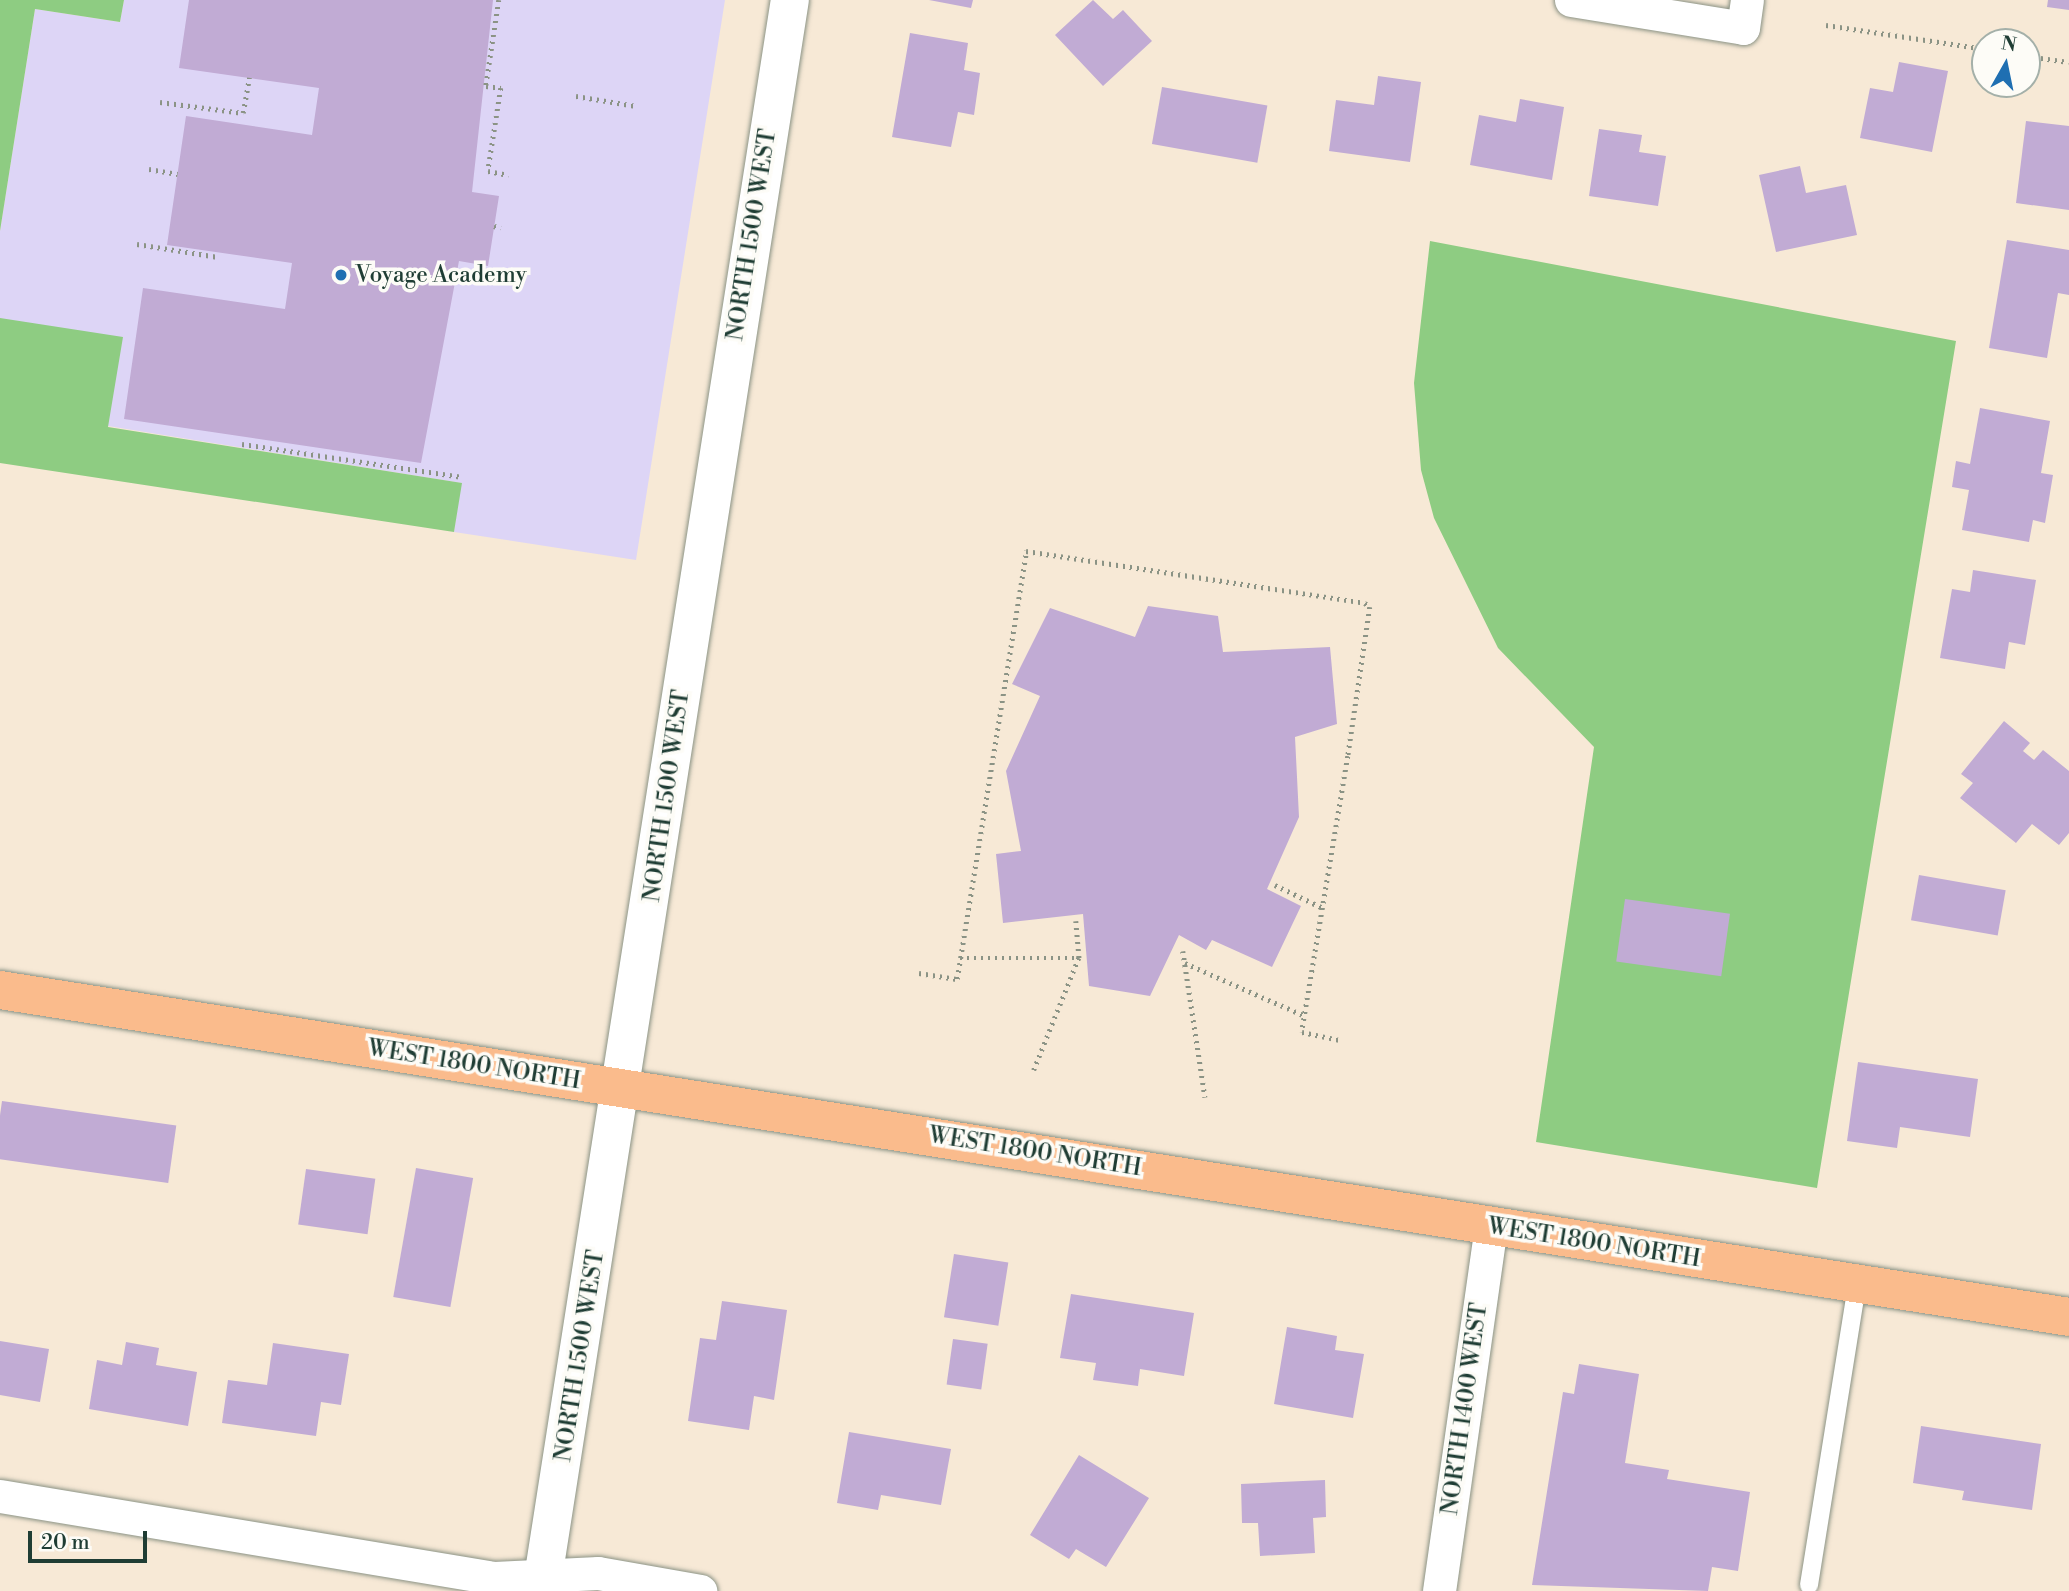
<!DOCTYPE html>
<style>
body{margin:0}
#map{position:relative;width:2069px;height:1591px;overflow:hidden;background:#f7e9d6;font-family:"Libre Bodoni",serif}
div>[style]{position:absolute}
.built>*{inset:0;background:#ddd5f6}
.green>*{inset:0;background:#8ecc82}
.building>*{inset:0;background:#c1abd4;transform-origin:0 0}
.path>*{height:4.5px;margin-top:-2.25px;transform-origin:0;background:repeating-linear-gradient(90deg,#8b9385 0 2px,transparent 0 7px)}
.roads{filter:drop-shadow(0 0 2px #8b9385) drop-shadow(0 0 2px #8b9385)}
.service>*{height:18px;margin:-9px;padding:0 9px;transform-origin:9px;border-radius:9px;background:#fff}
.minor>*{height:33px;margin:-16.5px;padding:0 16.5px;transform-origin:16.5px;border-radius:16.5px;background:#fff}
.tertiary>*{height:38px;margin:-19px;padding:0 19px;transform-origin:19px;border-radius:19px;background:#fff}
.primary>*{height:38px;margin:-19px;padding:0 19px;transform-origin:19px;border-radius:19px;background:#fabb8c}
.dots>*{width:19px;height:19px;translate:-50% -50%;box-sizing:border-box;border:4px solid #fdfcf7;border-radius:50%}
span{translate:-50% -50%;white-space:nowrap;text-align:center;line-height:1.15;-webkit-text-stroke:7px #fdfcf7;paint-order:stroke}
.street-label{font-size:23px;color:#1f3d34}
.poi-label{font-size:23px;color:#1f3d34}
.left{translate:0 -50%;text-align:left}
.north{position:absolute;left:1971px;top:28px;width:70px;height:70px;box-sizing:border-box;background:#fdfcf7;border:2px solid #a4b0a9;border-radius:50%;rotate:9deg;font-size:19px;font-weight:700;line-height:28px;text-align:center;color:#1f3d34}
.north::after{content:'';display:block;margin:auto;width:24px;height:32px;background:#1f6fb2;clip-path:polygon(50% 0,100% 100%,50% 72%,0 100%)}
.scale{position:absolute;left:28px;top:1531px;width:119px;height:32px;box-sizing:border-box;border:4px solid #1f3d34;border-top:0;padding-left:9px;font-size:21px;line-height:24px;white-space:nowrap;color:#1f3d34;-webkit-text-stroke:5px #fdfcf7;paint-order:stroke}
</style>
<div id="map">
<div class="built">
<i style="clip-path:polygon(124px 0,725px 0,636px 560px,454px 532px,461px 483px,108px 426px,0 318px,0 231px,35px 9px,120px 22px)"></i>
</div>
<div class="green">
<i style="clip-path:polygon(0 0,124px 0,120px 22px,35px 9px,0 231px)"></i>
<i style="clip-path:polygon(1430px 241px,1956px 341px,1817px 1188px,1536px 1142px,1594px 747px,1498px 648px,1434px 518px,1421px 470px,1414px 383px)"></i>
<i style="clip-path:polygon(0 318px,123px 337px,108px 427px,462px 483px,454px 532px,0 463px)"></i>
</div>
<div class="building">
<i style="clip-path:polygon(189px 0,493px 0,472px 192px,499px 196px,488px 266px,459px 261px,421px 463px,124px 419px,143px 288px,285px 309px,292px 263px,167px 245px,186px 116px,312px 135px,319px 88px,179px 68px)"></i>
<i style="clip-path:polygon(929px 0,973px 0,971px 8px)"></i>
<i style="clip-path:polygon(1093px 0,1113px 19px,1123px 10px,1152px 41px,1103px 86px,1055px 35px)"></i>
<i style="clip-path:polygon(2048px 0,2069px 0,2069px 10px,2047px 7px)"></i>
<i style="clip-path:polygon(910px 33px,968px 43px,964px 70px,980px 73px,974px 115px,958px 112px,951px 147px,892px 137px)"></i>
<i style="clip-path:polygon(1899px 62px,1948px 71px,1932px 152px,1860px 138px,1870px 88px,1893px 92px)"></i>
<i style="clip-path:polygon(1378px 76px,1421px 82px,1410px 162px,1329px 151px,1336px 100px,1374px 105px)"></i>
<i style="left:1162px;top:87px;width:107px;height:58px;rotate:10deg"></i>
<i style="clip-path:polygon(1520px 99px,1564px 107px,1552px 180px,1470px 165px,1479px 115px,1516px 122px)"></i>
<i style="clip-path:polygon(2026px 121px,2069px 126px,2069px 210px,2016px 203px)"></i>
<i style="clip-path:polygon(1599px 129px,1642px 135px,1639px 152px,1666px 156px,1658px 206px,1589px 196px)"></i>
<i style="clip-path:polygon(1800px 166px,1806px 193px,1846px 185px,1857px 235px,1776px 252px,1759px 175px)"></i>
<i style="clip-path:polygon(2007px 240px,2069px 250px,2069px 295px,2058px 293px,2047px 358px,1989px 348px)"></i>
<i style="clip-path:polygon(1980px 408px,2050px 421px,2041px 473px,2053px 475px,2045px 523px,2033px 520px,2029px 542px,1962px 530px,1969px 490px,1952px 487px,1956px 461px,1970px 464px)"></i>
<i style="clip-path:polygon(1973px 570px,2036px 580px,2025px 645px,2009px 642px,2005px 669px,1940px 658px,1952px 589px,1970px 592px)"></i>
<i style="clip-path:polygon(1148px 606px,1218px 616px,1223px 652px,1330px 647px,1337px 724px,1295px 737px,1299px 817px,1267px 889px,1301px 906px,1272px 967px,1212px 940px,1206px 950px,1179px 935px,1150px 996px,1089px 986px,1083px 914px,1003px 923px,996px 854px,1021px 851px,1006px 771px,1040px 696px,1012px 684px,1050px 608px,1135px 637px)"></i>
<i style="clip-path:polygon(2004px 721px,2030px 743px,2023px 751px,2034px 760px,2043px 750px,2069px 771px,2069px 833px,2059px 845px,2032px 824px,2016px 843px,1960px 798px,1973px 783px,1961px 774px)"></i>
<i style="left:1919px;top:875px;width:88px;height:46px;rotate:10deg"></i>
<i style="left:1625px;top:899px;width:106px;height:63px;rotate:8deg"></i>
<i style="clip-path:polygon(1858px 1062px,1978px 1079px,1970px 1137px,1900px 1127px,1897px 1148px,1847px 1141px)"></i>
<i style="left:2px;top:1101px;width:176px;height:58px;rotate:8deg"></i>
<i style="left:416px;top:1168px;width:58px;height:131px;rotate:10deg"></i>
<i style="left:306px;top:1169px;width:70px;height:56px;rotate:8deg"></i>
<i style="left:954px;top:1254px;width:55px;height:64px;rotate:9deg"></i>
<i style="clip-path:polygon(1071px 1294px,1194px 1313px,1184px 1376px,1140px 1369px,1138px 1386px,1093px 1380px,1096px 1363px,1060px 1358px)"></i>
<i style="clip-path:polygon(722px 1301px,787px 1310px,774px 1400px,754px 1396px,749px 1430px,688px 1421px,700px 1338px,716px 1340px)"></i>
<i style="clip-path:polygon(1287px 1327px,1337px 1336px,1335px 1350px,1364px 1354px,1353px 1418px,1274px 1404px)"></i>
<i style="left:953px;top:1339px;width:35px;height:46px;rotate:8deg"></i>
<i style="clip-path:polygon(0 1341px,49px 1349px,40px 1402px,0 1395px)"></i>
<i style="clip-path:polygon(126px 1342px,159px 1348px,156px 1365px,197px 1372px,188px 1426px,89px 1409px,97px 1360px,122px 1365px)"></i>
<i style="clip-path:polygon(273px 1343px,349px 1354px,341px 1405px,321px 1402px,316px 1436px,222px 1423px,228px 1380px,267px 1385px)"></i>
<i style="clip-path:polygon(1579px 1364px,1639px 1374px,1625px 1463px,1669px 1470px,1667px 1479px,1750px 1492px,1738px 1571px,1712px 1567px,1708px 1591px,1532px 1585px,1563px 1392px,1574px 1394px)"></i>
<i style="clip-path:polygon(1921px 1426px,2041px 1444px,2032px 1510px,1962px 1500px,1964px 1491px,1913px 1483px)"></i>
<i style="clip-path:polygon(849px 1432px,951px 1449px,941px 1505px,881px 1495px,878px 1510px,837px 1503px)"></i>
<i style="clip-path:polygon(1079px 1455px,1149px 1498px,1106px 1567px,1076px 1549px,1069px 1559px,1030px 1535px)"></i>
<i style="clip-path:polygon(1325px 1480px,1326px 1517px,1313px 1518px,1315px 1553px,1260px 1556px,1258px 1523px,1242px 1523px,1241px 1484px)"></i>
</div>
<div class="path">
<i style="left:499px;top:0;width:87px;rotate:98.6deg"></i>
<i style="left:486px;top:86px;width:15px;rotate:8deg"></i>
<i style="left:501px;top:88px;width:84px;rotate:98.9deg"></i>
<i style="left:488px;top:171px;width:21px;rotate:11deg"></i>
<i style="left:1826px;top:25px;width:161px;rotate:8.6deg"></i>
<i style="left:2027px;top:56px;width:42px;rotate:8.1deg"></i>
<i style="left:576px;top:96px;width:61px;rotate:9.5deg"></i>
<i style="left:160px;top:102px;width:84px;rotate:7.5deg"></i>
<i style="left:243px;top:113px;width:36px;rotate:-80deg"></i>
<i style="left:149px;top:169px;width:29px;rotate:10deg"></i>
<i style="left:494px;top:226px;width:7px;rotate:16deg"></i>
<i style="left:137px;top:244px;width:82px;rotate:9.1deg"></i>
<i style="left:242px;top:444px;width:223px;rotate:8.5deg"></i>
<i style="left:1275px;top:885px;width:53px;rotate:25.6deg"></i>
<i style="left:1076px;top:921px;width:37px;rotate:85deg"></i>
<i style="left:1183px;top:951px;width:148px;rotate:81.4deg"></i>
<i style="left:960px;top:958px;width:119px"></i>
<i style="left:1079px;top:958px;width:121px;rotate:111.9deg"></i>
<i style="left:1185px;top:963px;width:131px;rotate:23.8deg"></i>
<i style="left:919px;top:973px;width:38px;rotate:9deg"></i>
<i style="left:957px;top:979px;width:434px;rotate:-80.8deg"></i>
<i style="left:1026px;top:551px;width:343px;rotate:8.7deg"></i>
<i style="left:1365px;top:603px;width:6px;rotate:39deg"></i>
<i style="left:1370px;top:607px;width:151px;rotate:98.4deg"></i>
<i style="left:1348px;top:756px;width:280px;rotate:99.5deg"></i>
<i style="left:1302px;top:1032px;width:39px;rotate:12deg"></i>
</div>
<div class="roads">
<div class="service">
<i style="left:1809px;top:1585px;width:305px;rotate:-80.9deg"></i>
</div>
<div class="minor">
<i style="left:1571px;top:0;width:174px;rotate:9.2deg"></i>
<i style="left:1743px;top:28px;width:28px;rotate:-82deg"></i>
<i style="left:0;top:1496px;width:501px;rotate:9.42deg"></i>
<i style="left:494px;top:1578px;width:104px;rotate:-2.8deg"></i>
<i style="left:598px;top:1573px;width:104px;rotate:10deg"></i>
<i style="left:1439px;top:1591px;width:369px;rotate:-81.9deg"></i>
</div>
<div class="tertiary">
<i style="left:541px;top:1591px;width:1610px;rotate:-81.11deg"></i>
</div>
<div class="primary">
<i style="left:0;top:990px;width:2095px;rotate:8.98deg"></i>
</div>
</div>
<div class="dots">
<i style="left:341px;top:275px;background:#1f6fb2"></i>
</div>
<div class="street-label">
<span style="left:752px;top:235px;rotate:-81deg">NORTH 1500 WEST</span>
<span style="left:667px;top:796px;rotate:-82deg">NORTH 1500 WEST</span>
<span style="left:474px;top:1065px;rotate:9deg">WEST 1800 NORTH</span>
<span style="left:1035px;top:1152px;rotate:9deg">WEST 1800 NORTH</span>
<span style="left:1594px;top:1243px;rotate:9deg">WEST 1800 NORTH</span>
<span style="left:580px;top:1356px;rotate:-81deg">NORTH 1500 WEST</span>
<span style="left:1465px;top:1409px;rotate:-82deg">NORTH 1400 WEST</span>
</div>
<div class="poi-label">
<span class="left" style="left:355px;top:275px">Voyage Academy</span>
</div>
<div class="north">N</div>
<div class="scale">20 m</div>
</div>
